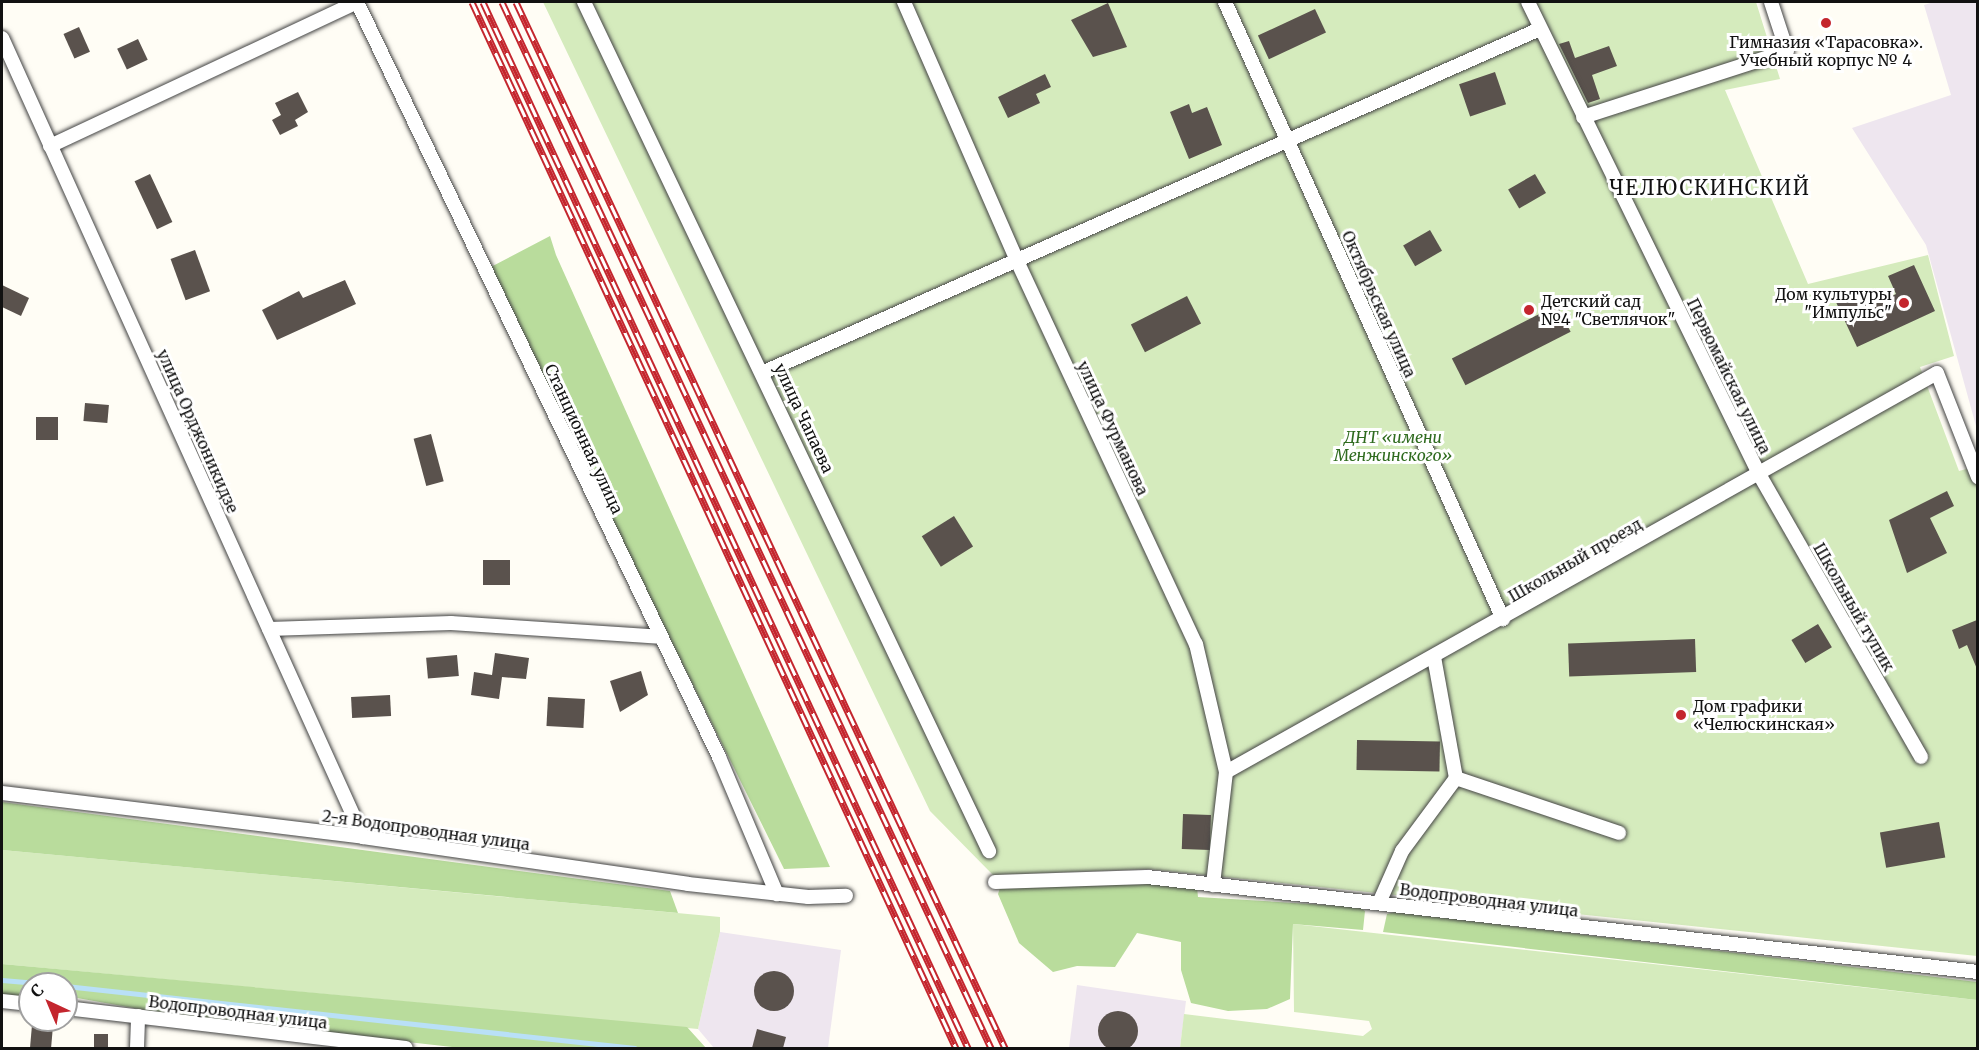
<!DOCTYPE html>
<meta charset="utf-8">
<style>
body{margin:0}
#map{position:relative;width:1979px;height:1050px;overflow:hidden;background:#fffdf5;font-family:Merriweather,serif}
div>[style]{position:absolute}
.industrial>*{inset:0;background:#eee6ef}
.green>*{inset:0;background:#d5ebbd}
.forest>*{inset:0;background:#b9dc9c}
.stream>*{height:4.5px;margin:-2.25px;padding:0 2.25px;transform-origin:2.25px;border-radius:2.25px;background:#b9e0f7}
.building>*{inset:0;background:#5a524d;transform-origin:0 0}
.round{border-radius:50%}
.roads{filter:drop-shadow(0 0 2px #444) drop-shadow(0 0 2px #444)}
.street>*{height:14px;margin:-7px;padding:0 7px;transform-origin:7px;border-radius:7px;background:#fff}
.rail>*{height:7px;margin-top:-3.5px;transform-origin:0;background:repeating-linear-gradient(90deg,#fff 0 14px,#c4262e 0 28px);box-sizing:border-box;border-block:2px solid #c4262e}
.dots>*{width:16px;height:16px;translate:-50% -50%;box-sizing:border-box;border:3px solid #fff;border-radius:50%}
span{translate:-50% -50%;white-space:nowrap;text-align:center;line-height:1.15;-webkit-text-stroke:6px #fff;paint-order:stroke}
.poi-label{font-size:16px;color:#111}
.right{translate:-100% -50%;text-align:right}
.left{translate:0 -50%;text-align:left}
.street-label{font-size:16px;color:#111}
.park-label{font-size:16px;color:#2f6b1f;font-style:italic}
.quarter-label{font-size:20px;color:#111;letter-spacing:1.5px}
.frame{position:absolute;inset:0;border:3px solid #111;pointer-events:none}
.north{position:absolute;left:18px;top:972px;width:60px;height:60px;box-sizing:border-box;background:#fff;border:2px solid #a0a0a0;border-radius:50%;rotate:316deg;font-size:16px;font-weight:700;line-height:24px;text-align:center;color:#111}
.north::after{content:'';display:block;margin:auto;width:21px;height:27px;background:#c4262e;clip-path:polygon(50% 0,100% 100%,50% 72%,0 100%)}
</style>
<div id="map">
<div class="industrial">
<i style="clip-path:polygon(1934px 2px,1977px 2px,1976px 426px,1926px 245px,1852px 128px,1951px 95px,1924px 5px)"></i>
<i style="clip-path:polygon(720px 932px,841px 950px,828px 1048px,714px 1048px,698px 1029px)"></i>
<i style="clip-path:polygon(1077px 985px,1186px 1001px,1180px 1048px,1069px 1048px)"></i>
</div>
<div class="green">
<i style="clip-path:polygon(543px 2px,1756px 2px,1780px 79px,1725px 90px,1808px 284px,1928px 255px,1954px 356px,1920px 367px,1959px 471px,1977px 466px,1977px 956px,1148px 869px,993px 875px,930px 811px)"></i>
<i style="clip-path:polygon(2px 850px,720px 917px,720px 932px,698px 1029px,2px 964px)"></i>
<i style="clip-path:polygon(1293px 924px,1977px 1000px,1977px 1048px,1180px 1048px,1184px 1014px,1363px 1036px,1372px 1029px,1369px 1021px,1294px 1012px)"></i>
</div>
<div class="forest">
<i style="clip-path:polygon(550px 236px,556px 255px,830px 867px,784px 869px,487px 269px)"></i>
<i style="clip-path:polygon(2px 802px,670px 891px,678px 913px,2px 850px)"></i>
<i style="clip-path:polygon(1150px 884px,1197px 887px,1198px 897px,1359px 907px,1365px 911px,1363px 930px,1293px 924px,1290px 999px,1267px 1009px,1228px 1011px,1191px 1003px,1181px 970px,1181px 942px,1137px 933px,1115px 967px,1077px 966px,1053px 972px,1019px 943px,998px 894px,1000px 888px)"></i>
<i style="clip-path:polygon(1395px 912px,1977px 982px,1977px 1000px,1383px 932px,1387px 914px)"></i>
<i style="clip-path:polygon(2px 964px,687px 1027px,706px 1048px,461px 1048px,184px 1017px,66px 996px,66px 984px,30px 984px,27px 998px,2px 996px)"></i>
</div>
<div class="stream">
<i style="left:2px;top:980px;width:47px;rotate:4.9deg"></i>
<i style="left:66px;top:986px;width:572px;rotate:6.22deg"></i>
</div>
<div class="building">
<i style="clip-path:polygon(1108px 3px,1127px 47px,1093px 57px,1071px 20px)"></i>
<i style="left:1315px;top:9px;width:26px;height:63px;rotate:65deg"></i>
<i style="left:79px;top:27px;width:27px;height:17px;rotate:66deg"></i>
<i style="left:138px;top:39px;width:23px;height:23px;rotate:65deg"></i>
<i style="clip-path:polygon(1569px 41px,1575px 58px,1609px 46px,1617px 66px,1592px 75px,1600px 99px,1588px 103px,1559px 44px)"></i>
<i style="left:1495px;top:72px;width:34px;height:38px;rotate:71deg"></i>
<i style="clip-path:polygon(1045px 74px,1051px 87px,1036px 94px,1040px 103px,1008px 118px,998px 97px)"></i>
<i style="clip-path:polygon(298px 92px,308px 112px,295px 120px,298px 126px,280px 135px,272px 120px,281px 115px,275px 103px)"></i>
<i style="clip-path:polygon(1189px 104px,1192px 113px,1207px 107px,1222px 145px,1189px 159px,1170px 112px)"></i>
<i style="left:150px;top:174px;width:53px;height:17px;rotate:65deg"></i>
<i style="left:1535px;top:174px;width:22px;height:31px;rotate:60deg"></i>
<i style="left:1430px;top:230px;width:24px;height:31px;rotate:60deg"></i>
<i style="left:195px;top:250px;width:44px;height:26px;rotate:70deg"></i>
<i style="clip-path:polygon(1914px 265px,1935px 311px,1857px 347px,1835px 300px,1860px 289px,1868px 307px,1896px 294px,1888px 276px)"></i>
<i style="clip-path:polygon(345px 280px,356px 304px,277px 340px,262px 310px,299px 291px,303px 298px)"></i>
<i style="clip-path:polygon(2px 285px,29px 298px,21px 316px,2px 307px)"></i>
<i style="left:1187px;top:296px;width:31px;height:63px;rotate:63deg"></i>
<i style="left:1557px;top:305px;width:30px;height:118px;rotate:63deg"></i>
<i style="left:85px;top:403px;width:24px;height:18px;rotate:5deg"></i>
<i style="left:36px;top:417px;width:22px;height:23px"></i>
<i style="left:431px;top:434px;width:49px;height:18px;rotate:75deg"></i>
<i style="clip-path:polygon(1947px 491px,1954px 506px,1930px 518px,1947px 553px,1907px 573px,1889px 520px)"></i>
<i style="left:954px;top:516px;width:36px;height:38px;rotate:58deg"></i>
<i style="left:510px;top:560px;width:25px;height:27px;rotate:90deg"></i>
<i style="clip-path:polygon(1977px 620px,1977px 669px,1967px 645px,1959px 649px,1952px 630px)"></i>
<i style="left:1818px;top:624px;width:27px;height:31px;rotate:59deg"></i>
<i style="left:1695px;top:639px;width:33px;height:127px;rotate:88deg"></i>
<i style="clip-path:polygon(495px 653px,529px 658px,526px 679px,502px 677px,499px 699px,471px 695px,474px 672px,492px 675px)"></i>
<i style="left:457px;top:655px;width:21px;height:31px;rotate:85deg"></i>
<i style="clip-path:polygon(641px 671px,648px 695px,620px 712px,610px 681px)"></i>
<i style="left:390px;top:695px;width:21px;height:39px;rotate:87deg"></i>
<i style="left:548px;top:697px;width:37px;height:29px;rotate:3deg"></i>
<i style="left:1357px;top:740px;width:83px;height:30px;rotate:1deg"></i>
<i style="left:1183px;top:814px;width:28px;height:35px;rotate:2deg"></i>
<i style="left:1939px;top:822px;width:36px;height:60px;rotate:80deg"></i>
<i class="round" style="left:754px;top:971px;width:40px;height:40px"></i>
<i class="round" style="left:1098px;top:1011px;width:40px;height:40px"></i>
<i style="left:32px;top:1025px;width:21px;height:23px;rotate:5deg"></i>
<i style="clip-path:polygon(757px 1029px,786px 1037px,783px 1048px,752px 1048px)"></i>
<i style="left:94px;top:1034px;width:14px;height:14px"></i>
</div>
<div class="roads">
<div class="street">
<i style="left:357px;top:2px;width:837px;rotate:64.38deg"></i>
<i style="left:719px;top:757px;width:149px;rotate:67.1deg"></i>
<i style="left:584px;top:2px;width:941px;rotate:64.5deg"></i>
<i style="left:904px;top:2px;width:285px;rotate:66.4deg"></i>
<i style="left:1018px;top:263px;width:421px;rotate:65deg"></i>
<i style="left:1196px;top:644px;width:131px;rotate:76.8deg"></i>
<i style="left:1226px;top:772px;width:114px;rotate:96.6deg"></i>
<i style="left:1225px;top:2px;width:677px;rotate:65.75deg"></i>
<i style="left:1528px;top:2px;width:525px;rotate:63.92deg"></i>
<i style="left:1759px;top:474px;width:326px;rotate:60.2deg"></i>
<i style="left:2px;top:38px;width:877px;rotate:65.69deg"></i>
<i style="left:1583px;top:117px;width:214px;rotate:-17.9deg"></i>
<i style="left:1787px;top:51px;width:52px;rotate:-108.1deg"></i>
<i style="left:50px;top:146px;width:339px;rotate:-25.1deg"></i>
<i style="left:764px;top:372px;width:848px;rotate:-23.85deg"></i>
<i style="left:269px;top:629px;width:182px;rotate:-1.9deg"></i>
<i style="left:451px;top:623px;width:209px;rotate:3.8deg"></i>
<i style="left:1434px;top:657px;width:123px;rotate:79.7deg"></i>
<i style="left:1456px;top:778px;width:172px;rotate:18.6deg"></i>
<i style="left:1226px;top:772px;width:815px;rotate:-29.3deg"></i>
<i style="left:1937px;top:373px;width:112px;rotate:68.5deg"></i>
<i style="left:2px;top:793px;width:364px;rotate:6.9deg"></i>
<i style="left:363px;top:837px;width:328px;rotate:8.2deg"></i>
<i style="left:688px;top:884px;width:121px;rotate:6.2deg"></i>
<i style="left:808px;top:897px;width:38px;rotate:-2deg"></i>
<i style="left:995px;top:882px;width:152px;rotate:-1.9deg"></i>
<i style="left:1147px;top:877px;width:836px;rotate:6.52deg"></i>
<i style="left:1379px;top:903px;width:57px;rotate:-66.1deg"></i>
<i style="left:1402px;top:851px;width:91px;rotate:-53.5deg"></i>
<i style="left:2px;top:1001px;width:28px;rotate:6deg"></i>
<i style="left:66px;top:1008px;width:342px;rotate:6.7deg"></i>
<i style="left:137px;top:1048px;width:32px;rotate:-88deg"></i>
</div>
</div>
<div class="rail">
<i style="left:472px;top:2px;width:1153px;rotate:65.17deg"></i>
<i style="left:483px;top:2px;width:1153px;rotate:65.12deg"></i>
<i style="left:502px;top:2px;width:1155px;rotate:64.94deg"></i>
<i style="left:516px;top:2px;width:1155px;rotate:64.94deg"></i>
</div>
<div class="dots">
<i style="left:1826px;top:23px;background:#c4262e"></i>
<i style="left:1904px;top:303px;background:#c4262e"></i>
<i style="left:1529px;top:310px;background:#c4262e"></i>
<i style="left:1681px;top:715px;background:#c4262e"></i>
</div>
<div class="poi-label">
<span style="left:1826px;top:51px">Гимназия «Тарасовка».<br>Учебный корпус № 4</span>
<span class="right" style="left:1892px;top:303px">Дом культуры<br>"Импульс"</span>
<span class="left" style="left:1541px;top:310px">Детский сад<br>№4 "Светлячок"</span>
<span class="left" style="left:1693px;top:715px">Дом графики<br>«Челюскинская»</span>
</div>
<div class="street-label">
<span style="left:1379px;top:304px;rotate:66deg">Октябрьская улица</span>
<span style="left:1729px;top:376px;rotate:64deg">Первомайская улица</span>
<span style="left:804px;top:418px;rotate:65deg">улица Чапаева</span>
<span style="left:1113px;top:428px;rotate:65deg">улица Фурманова</span>
<span style="left:198px;top:431px;rotate:66deg">улица Орджоникидзе</span>
<span style="left:584px;top:439px;rotate:65deg">Станционная улица</span>
<span style="left:1575px;top:560px;rotate:-30deg">Школьный проезд</span>
<span style="left:1854px;top:607px;rotate:60deg">Школьный тупик</span>
<span style="left:426px;top:830px;rotate:8deg">2-я Водопроводная улица</span>
<span style="left:1489px;top:900px;rotate:7deg">Водопроводная улица</span>
<span style="left:238px;top:1012px;rotate:7deg">Водопроводная улица</span>
</div>
<div class="park-label">
<span style="left:1393px;top:446px">ДНТ «имени<br>Менжинского»</span>
</div>
<div class="quarter-label">
<span style="left:1710px;top:187px">ЧЕЛЮСКИНСКИЙ</span>
</div>
<div class="frame"></div>
<div class="north">С</div>
</div>
